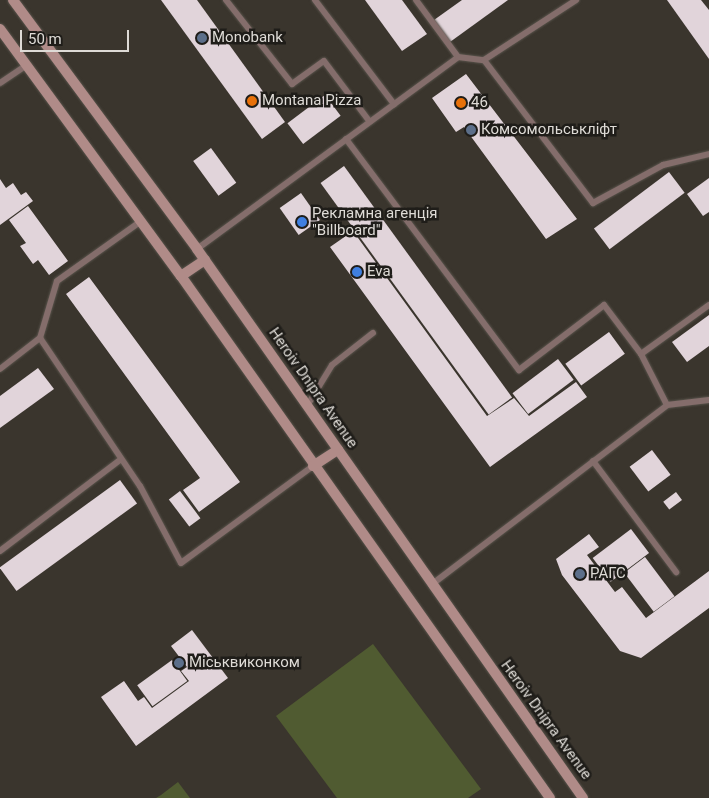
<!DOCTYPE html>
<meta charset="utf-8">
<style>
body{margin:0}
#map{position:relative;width:709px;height:798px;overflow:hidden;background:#3a352d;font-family:Roboto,sans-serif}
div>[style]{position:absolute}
.green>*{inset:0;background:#505b31}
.building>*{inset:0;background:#e1d4da;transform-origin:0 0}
.roads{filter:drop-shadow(0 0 1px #58534b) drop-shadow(0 0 1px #58534b)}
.lane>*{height:6px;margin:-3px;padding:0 3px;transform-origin:3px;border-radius:3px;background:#846d6b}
.secondary>*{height:10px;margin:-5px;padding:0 5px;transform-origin:5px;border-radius:5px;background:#b08b88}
.dots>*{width:14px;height:14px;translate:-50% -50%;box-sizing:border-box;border:2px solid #1f1d19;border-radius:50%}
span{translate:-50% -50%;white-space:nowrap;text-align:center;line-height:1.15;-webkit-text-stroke:5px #1f1d19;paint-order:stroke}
.poi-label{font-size:15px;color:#dedbd6}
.left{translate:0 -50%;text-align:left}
.street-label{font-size:15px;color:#dedbd6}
.scale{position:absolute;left:20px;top:30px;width:109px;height:22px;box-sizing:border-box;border:2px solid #dedbd6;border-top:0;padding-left:6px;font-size:15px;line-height:18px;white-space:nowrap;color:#dedbd6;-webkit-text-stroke:4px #1f1d19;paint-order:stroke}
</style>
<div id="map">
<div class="green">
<i style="clip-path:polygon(373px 644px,481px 789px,468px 798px,337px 798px,276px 716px)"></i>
<i style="clip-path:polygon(178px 782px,190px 798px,156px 798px,161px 795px)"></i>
</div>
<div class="building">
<i style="clip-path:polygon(161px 0,197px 0,285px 122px,262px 139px)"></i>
<i style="clip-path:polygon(365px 0,402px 0,427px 34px,402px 51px)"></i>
<i style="clip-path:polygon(462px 0,508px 0,450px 42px,434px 20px)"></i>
<i style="clip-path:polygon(667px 0,701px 0,709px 10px,709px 59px)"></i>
<i style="clip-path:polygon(466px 74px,577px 219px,546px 239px,464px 127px,456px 132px,432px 98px)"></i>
<i style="left:325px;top:95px;width:26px;height:47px;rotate:53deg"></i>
<i style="left:211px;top:148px;width:43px;height:22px;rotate:54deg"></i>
<i style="left:344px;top:166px;width:286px;height:29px;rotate:54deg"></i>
<i style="left:669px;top:172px;width:26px;height:94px;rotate:53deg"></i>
<i style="clip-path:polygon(709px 178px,709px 212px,703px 216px,687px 194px)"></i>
<i style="clip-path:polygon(0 179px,6px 188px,13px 183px,21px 195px,26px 192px,33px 201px,0 225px)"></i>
<i style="left:301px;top:193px;width:33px;height:26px;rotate:55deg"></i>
<i style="clip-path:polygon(28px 206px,68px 261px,49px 275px,38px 260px,33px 264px,20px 246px,26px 243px,9px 220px)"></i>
<i style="clip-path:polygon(353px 231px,487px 416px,514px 398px,529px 416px,576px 382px,587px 397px,490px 467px,330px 247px)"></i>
<i style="clip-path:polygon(89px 277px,240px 482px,199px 512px,183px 490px,200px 478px,66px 294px)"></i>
<i style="clip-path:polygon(709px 315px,709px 346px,687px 362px,672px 342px)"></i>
<i style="left:609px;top:332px;width:27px;height:54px;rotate:54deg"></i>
<i style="left:558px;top:359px;width:26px;height:57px;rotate:53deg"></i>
<i style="clip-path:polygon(38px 368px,54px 389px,0 428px,0 396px)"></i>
<i style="left:652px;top:450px;width:31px;height:28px;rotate:53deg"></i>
<i style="left:120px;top:480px;width:29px;height:149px;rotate:54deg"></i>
<i style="left:180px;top:491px;width:34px;height:14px;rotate:53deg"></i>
<i style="left:676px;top:492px;width:10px;height:16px;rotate:53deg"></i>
<i style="left:631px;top:529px;width:30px;height:48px;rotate:53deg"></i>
<i style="clip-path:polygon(589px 534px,599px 547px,587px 555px,615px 592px,622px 587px,646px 618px,709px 571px,709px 608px,641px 658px,620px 651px,562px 575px,556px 559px)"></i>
<i style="left:645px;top:557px;width:49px;height:26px;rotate:53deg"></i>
<i style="clip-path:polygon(192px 630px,228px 678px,136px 746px,101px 697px,124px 681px,138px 701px,144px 697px,152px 708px,189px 681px,181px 671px,187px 667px,171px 646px)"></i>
<i style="left:172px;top:660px;width:26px;height:43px;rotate:54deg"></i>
</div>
<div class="roads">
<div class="lane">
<i style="left:226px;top:0;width:107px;rotate:51.8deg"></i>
<i style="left:292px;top:84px;width:39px;rotate:-36deg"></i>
<i style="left:324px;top:61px;width:76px;rotate:53deg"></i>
<i style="left:315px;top:0;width:131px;rotate:52.8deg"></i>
<i style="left:416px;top:0;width:71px;rotate:53.6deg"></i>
<i style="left:484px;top:60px;width:110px;rotate:-33.1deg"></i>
<i style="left:0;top:83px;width:32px;rotate:-34deg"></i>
<i style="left:346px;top:139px;width:289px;rotate:53.2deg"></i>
<i style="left:519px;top:370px;width:107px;rotate:-37.4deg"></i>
<i style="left:604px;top:305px;width:61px;rotate:52.9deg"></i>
<i style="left:641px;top:354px;width:57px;rotate:63deg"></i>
<i style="left:197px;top:249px;width:324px;rotate:-36.3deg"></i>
<i style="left:458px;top:57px;width:26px;rotate:7deg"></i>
<i style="left:484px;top:60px;width:180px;rotate:52.7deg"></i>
<i style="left:593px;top:203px;width:80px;rotate:-28.5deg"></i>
<i style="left:663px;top:165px;width:47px;rotate:-13.4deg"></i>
<i style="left:40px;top:338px;width:179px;rotate:56deg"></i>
<i style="left:140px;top:486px;width:87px;rotate:62deg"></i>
<i style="left:181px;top:563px;width:164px;rotate:-36.3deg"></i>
<i style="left:641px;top:354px;width:84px;rotate:-35.8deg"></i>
<i style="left:0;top:369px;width:51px;rotate:-37.8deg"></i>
<i style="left:40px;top:338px;width:59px;rotate:-73.4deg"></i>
<i style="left:57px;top:281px;width:103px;rotate:-35.5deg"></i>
<i style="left:307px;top:406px;width:48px;rotate:-58.6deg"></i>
<i style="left:332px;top:365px;width:52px;rotate:-38deg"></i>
<i style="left:593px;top:461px;width:139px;rotate:53.2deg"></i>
<i style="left:0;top:551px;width:152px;rotate:-37.2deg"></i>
<i style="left:431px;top:585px;width:297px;rotate:-37.3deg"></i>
<i style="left:667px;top:405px;width:42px;rotate:-6.8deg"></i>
</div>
<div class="secondary">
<i style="left:13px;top:0;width:310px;rotate:53.5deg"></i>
<i style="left:197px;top:249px;width:671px;rotate:54.89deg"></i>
<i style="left:0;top:29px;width:306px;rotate:53.8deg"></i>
<i style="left:181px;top:276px;width:639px;rotate:54.74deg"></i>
<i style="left:181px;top:276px;width:29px;rotate:-34deg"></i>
<i style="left:313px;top:466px;width:30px;rotate:-33deg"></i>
</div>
</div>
<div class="dots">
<i style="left:202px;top:38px;background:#5c6f8a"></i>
<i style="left:252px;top:101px;background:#e8710a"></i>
<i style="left:461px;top:103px;background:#e8710a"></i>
<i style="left:471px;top:130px;background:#5c6f8a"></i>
<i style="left:302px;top:222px;background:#3f7fe0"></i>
<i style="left:357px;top:272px;background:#3f7fe0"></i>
<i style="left:580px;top:574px;background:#5c6f8a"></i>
<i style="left:179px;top:663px;background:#5c6f8a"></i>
</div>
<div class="poi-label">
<span class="left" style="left:212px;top:38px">Monobank</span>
<span class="left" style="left:262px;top:101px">Montana Pizza</span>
<span class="left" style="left:471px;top:103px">46</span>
<span class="left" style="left:481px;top:130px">Комсомольськліфт</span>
<span class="left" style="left:312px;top:222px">Рекламна агенція<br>"Billboard"</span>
<span class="left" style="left:367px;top:272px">Eva</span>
<span class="left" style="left:590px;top:574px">РАГС</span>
<span class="left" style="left:189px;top:663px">Міськвиконком</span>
</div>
<div class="street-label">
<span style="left:313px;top:388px;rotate:55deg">Heroiv Dnipra Avenue</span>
<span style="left:546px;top:720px;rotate:54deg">Heroiv Dnipra Avenue</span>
</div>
<div class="scale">50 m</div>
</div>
